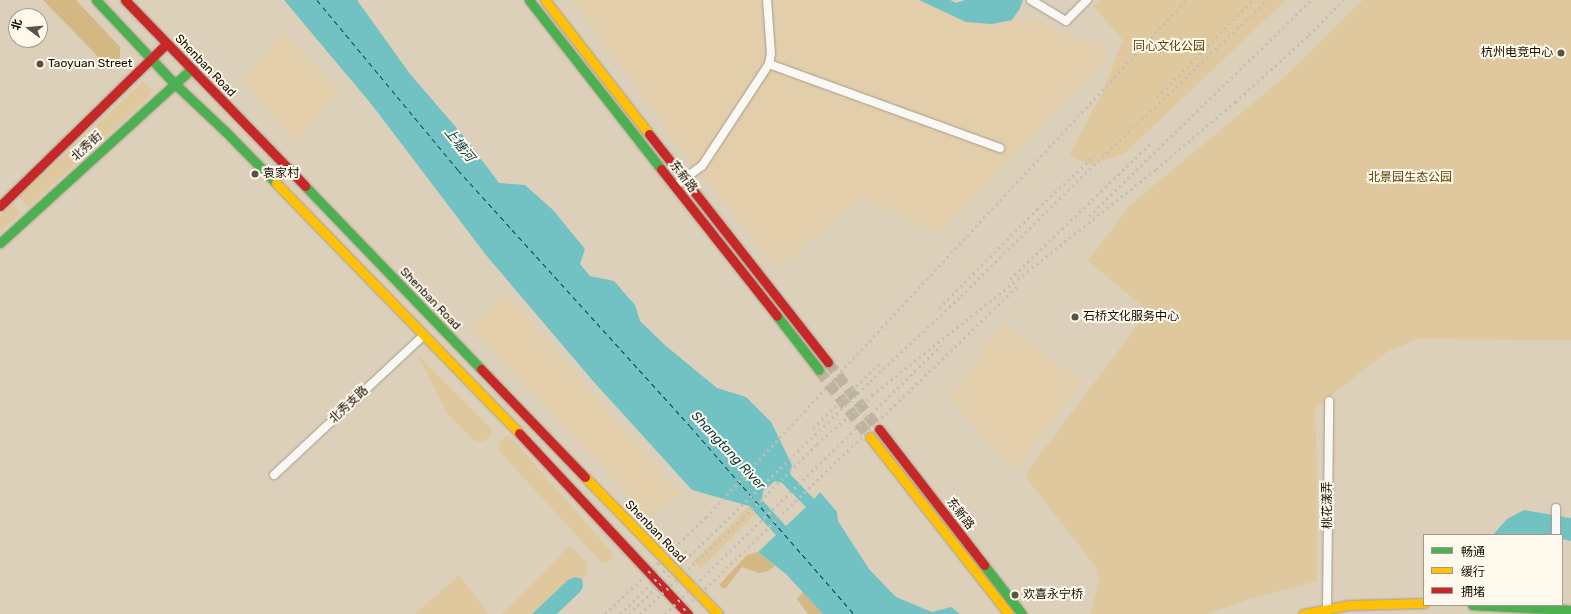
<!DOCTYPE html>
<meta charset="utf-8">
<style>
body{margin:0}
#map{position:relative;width:1571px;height:614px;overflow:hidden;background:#dcd0ba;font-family:Rubik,"Noto Sans SC",sans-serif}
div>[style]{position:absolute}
.built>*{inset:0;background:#e2ceaa}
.green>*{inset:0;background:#dfc89e;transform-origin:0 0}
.forest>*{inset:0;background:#d3b884}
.water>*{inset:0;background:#72c2c3}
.ferry>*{height:1px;margin-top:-0.5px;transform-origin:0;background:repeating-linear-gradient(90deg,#043d42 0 5px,transparent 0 9px)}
.secondary-tunnel>*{height:11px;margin-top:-5.5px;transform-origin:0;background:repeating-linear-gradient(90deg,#beb39e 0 11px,transparent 0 16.5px)}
.roads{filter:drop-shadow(0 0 1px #a69c8b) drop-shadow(0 0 1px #a69c8b)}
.street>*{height:8px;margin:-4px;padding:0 4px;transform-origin:4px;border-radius:4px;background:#faf8f5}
.fast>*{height:9px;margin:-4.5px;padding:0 4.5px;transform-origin:4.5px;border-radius:4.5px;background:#4caf50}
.slow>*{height:9px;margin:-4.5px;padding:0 4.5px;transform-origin:4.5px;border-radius:4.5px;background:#ffc107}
.jam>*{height:9px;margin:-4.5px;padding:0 4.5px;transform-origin:4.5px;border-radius:4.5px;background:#c62828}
.rail>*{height:2.5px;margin-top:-1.25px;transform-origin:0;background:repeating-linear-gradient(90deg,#c1beb8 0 2px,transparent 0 6px)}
.dots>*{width:11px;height:11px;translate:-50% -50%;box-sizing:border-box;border:2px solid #fff8ec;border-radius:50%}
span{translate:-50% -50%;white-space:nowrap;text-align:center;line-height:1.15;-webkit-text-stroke:4px #fff8ec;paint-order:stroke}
.park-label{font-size:12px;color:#5c4201}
.poi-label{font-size:12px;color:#160e02}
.right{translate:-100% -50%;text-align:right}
.left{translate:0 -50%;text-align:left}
.street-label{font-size:12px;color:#160e02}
.water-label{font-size:13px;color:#043d42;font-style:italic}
.legend{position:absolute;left:1423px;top:534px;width:140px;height:72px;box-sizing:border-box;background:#fff8ec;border:1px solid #a29a8e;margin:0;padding:5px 7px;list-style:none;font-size:12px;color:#160e02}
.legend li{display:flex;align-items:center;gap:8px;height:20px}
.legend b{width:20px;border:1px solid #a29a8e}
.north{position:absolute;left:8px;top:8px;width:40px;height:40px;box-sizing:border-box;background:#fff8ec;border:1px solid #a29a8e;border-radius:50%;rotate:286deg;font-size:11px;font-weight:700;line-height:16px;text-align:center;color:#160e02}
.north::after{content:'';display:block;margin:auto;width:14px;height:18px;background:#5b5242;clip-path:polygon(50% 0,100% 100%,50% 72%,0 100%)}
</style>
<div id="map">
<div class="built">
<i style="clip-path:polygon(573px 0,919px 0,966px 22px,992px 24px,1012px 20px,1034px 21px,1105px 48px,1107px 58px,938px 234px,862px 197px,779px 267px,703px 178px)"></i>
<i style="clip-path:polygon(283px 32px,338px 91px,295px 143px,243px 80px)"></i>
<i style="clip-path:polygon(505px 292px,680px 494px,649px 516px,472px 328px)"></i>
<i style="clip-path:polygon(1002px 323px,1083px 382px,1013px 471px,951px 399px)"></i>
</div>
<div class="green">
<i style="clip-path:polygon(1100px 0,1286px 0,1125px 153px,1091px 165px,1069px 156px,1102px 93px,1123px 40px,1093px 6px)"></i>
<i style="clip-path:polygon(1363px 0,1571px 0,1571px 340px,1419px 339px,1391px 350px,1383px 355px,1315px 408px,1317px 478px,1317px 581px,1247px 600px,1207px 614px,1090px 614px,1099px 582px,1097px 569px,1028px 480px,1027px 472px,1148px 311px,1088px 261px,1130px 205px,1283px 78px)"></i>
<i style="clip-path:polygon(143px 82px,153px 90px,148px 98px,28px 207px,19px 197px)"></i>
<i style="clip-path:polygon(13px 203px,21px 213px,0 232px,0 216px)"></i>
<i style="clip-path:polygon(417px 354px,492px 429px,490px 436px,485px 442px,475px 442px,448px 415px)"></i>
<i style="clip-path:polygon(507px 435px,512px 438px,609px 549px,613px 557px,607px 564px,601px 562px,499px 451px,500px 441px)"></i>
<i style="left:749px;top:506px;width:10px;height:79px;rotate:45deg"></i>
<i style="clip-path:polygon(570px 545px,585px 561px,588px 573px,582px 579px,575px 577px,568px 580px,532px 614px,502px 614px)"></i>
<i style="clip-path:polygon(459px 575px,489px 614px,496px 614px,415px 614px)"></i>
</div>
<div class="forest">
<i style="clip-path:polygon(43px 0,76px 0,120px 47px,120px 57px,111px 70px)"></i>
<i style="clip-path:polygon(758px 552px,775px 566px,768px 571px,759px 573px,742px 567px,725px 589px,719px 585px,747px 555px)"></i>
<i style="clip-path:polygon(803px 592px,823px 614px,808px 614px,797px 599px)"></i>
</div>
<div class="water">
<i style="clip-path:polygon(evenodd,284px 0,357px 0,410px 74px,467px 140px,499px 183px,525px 185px,553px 210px,585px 249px,580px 264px,590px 276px,614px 281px,635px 305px,640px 321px,666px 346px,717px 388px,746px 397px,771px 422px,792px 465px,790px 474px,814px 499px,820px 492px,837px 512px,838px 521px,869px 569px,896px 597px,932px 612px,951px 607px,960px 614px,823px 614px,786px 574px,758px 552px,776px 535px,749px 506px,692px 490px,593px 381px,486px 255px,372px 105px,284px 0,775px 481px,782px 483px,806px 507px,786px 526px,762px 500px,763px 491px,775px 481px)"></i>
<i style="clip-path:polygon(919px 0,950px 0,956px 3px,965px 0,1023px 0,1020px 8px,1012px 20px,992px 24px,966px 22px)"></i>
<i style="clip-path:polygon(1524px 510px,1571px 518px,1571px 541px,1562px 539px,1562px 535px,1493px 535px,1507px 519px)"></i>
<i style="clip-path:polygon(575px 577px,582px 579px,583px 587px,580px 592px,557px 614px,532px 614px,568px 580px)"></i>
</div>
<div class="ferry">
<i style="left:317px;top:0;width:221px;rotate:50.3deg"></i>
<i style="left:458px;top:170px;width:345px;rotate:47.8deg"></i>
<i style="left:690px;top:426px;width:249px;rotate:48.9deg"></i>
</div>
<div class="secondary-tunnel">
<i style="left:828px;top:362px;width:84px;rotate:52.7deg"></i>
<i style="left:819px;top:370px;width:84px;rotate:52.7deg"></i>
</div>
<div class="roads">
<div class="street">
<i style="left:1031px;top:0;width:41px;rotate:31deg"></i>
<i style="left:1066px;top:21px;width:30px;rotate:-45deg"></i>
<i style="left:769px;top:64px;width:246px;rotate:20deg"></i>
<i style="left:675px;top:186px;width:34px;rotate:-37deg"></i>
<i style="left:702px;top:166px;width:122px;rotate:-56.7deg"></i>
<i style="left:769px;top:64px;width:10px;rotate:-79deg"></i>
<i style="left:771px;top:54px;width:54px;rotate:-94.2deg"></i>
<i style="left:274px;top:475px;width:205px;rotate:-43deg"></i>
<i style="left:1556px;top:535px;width:27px;rotate:-90deg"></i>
<i style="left:1327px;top:609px;width:208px;rotate:-89.4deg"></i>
</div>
<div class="fast">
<i style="left:96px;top:0;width:115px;rotate:46.8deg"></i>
<i style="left:175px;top:84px;width:70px;rotate:43.3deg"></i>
<i style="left:226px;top:132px;width:71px;rotate:45.6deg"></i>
<i style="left:529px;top:0;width:214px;rotate:52deg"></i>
<i style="left:305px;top:186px;width:254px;rotate:46.1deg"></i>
<i style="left:0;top:243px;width:258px;rotate:-42.3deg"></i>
<i style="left:777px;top:316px;width:68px;rotate:52.1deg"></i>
<i style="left:984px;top:565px;width:62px;rotate:52.2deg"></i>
<i style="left:1472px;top:605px;width:99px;rotate:2.9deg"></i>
</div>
<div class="slow">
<i style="left:545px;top:0;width:170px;rotate:52.2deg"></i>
<i style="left:276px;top:183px;width:349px;rotate:45.8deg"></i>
<i style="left:870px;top:437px;width:225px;rotate:51.9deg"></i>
<i style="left:585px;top:477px;width:191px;rotate:45.8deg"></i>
<i style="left:1303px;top:614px;width:47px;rotate:-11.1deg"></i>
<i style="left:1349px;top:605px;width:75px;rotate:-1.5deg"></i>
</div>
<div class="jam">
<i style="left:125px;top:0;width:259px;rotate:45.9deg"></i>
<i style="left:649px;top:134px;width:290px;rotate:51.9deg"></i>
<i style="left:661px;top:169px;width:187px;rotate:51.7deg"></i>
<i style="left:0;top:206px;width:232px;rotate:-44.3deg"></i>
<i style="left:481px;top:369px;width:150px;rotate:46.1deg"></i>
<i style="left:879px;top:429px;width:172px;rotate:52.3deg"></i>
<i style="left:519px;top:433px;width:248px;rotate:47deg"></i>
</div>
</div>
<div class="rail">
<i style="left:1157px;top:97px;width:136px;rotate:-45.3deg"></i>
<i style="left:1089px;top:216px;width:310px;rotate:-44.2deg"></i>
<i style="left:1010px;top:279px;width:196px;rotate:-44deg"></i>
<i style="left:939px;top:308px;width:139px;rotate:-45.3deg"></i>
<i style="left:1037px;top:209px;width:78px;rotate:-42.9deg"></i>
<i style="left:813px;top:428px;width:96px;rotate:-44.2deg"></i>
<i style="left:605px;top:614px;width:140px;rotate:-43.8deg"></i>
<i style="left:706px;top:517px;width:705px;rotate:-47.13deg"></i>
<i style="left:620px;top:614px;width:92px;rotate:-44.1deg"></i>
<i style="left:629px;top:614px;width:335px;rotate:-44deg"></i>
<i style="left:870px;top:381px;width:125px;rotate:-43deg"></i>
<i style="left:961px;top:296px;width:162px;rotate:-44.7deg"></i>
<i style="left:1076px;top:182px;width:264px;rotate:-43.6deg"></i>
<i style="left:640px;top:614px;width:141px;rotate:-43deg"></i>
<i style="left:743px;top:518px;width:105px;rotate:-45deg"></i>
<i style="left:817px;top:444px;width:74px;rotate:-41.7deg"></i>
<i style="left:872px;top:395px;width:363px;rotate:-38.5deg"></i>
<i style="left:1156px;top:169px;width:104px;rotate:-40.3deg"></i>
<i style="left:1235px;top:102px;width:100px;rotate:-42.2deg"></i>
<i style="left:1309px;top:35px;width:49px;rotate:-45.8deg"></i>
<i style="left:665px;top:614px;width:385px;rotate:-44.2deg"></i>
<i style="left:679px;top:614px;width:473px;rotate:-44.1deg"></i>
</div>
<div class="dots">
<i style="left:1561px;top:53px;background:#5b5242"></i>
<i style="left:40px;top:64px;background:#5b5242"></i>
<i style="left:255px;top:174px;background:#5b5242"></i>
<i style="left:1075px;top:317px;background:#5b5242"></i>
<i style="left:1015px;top:595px;background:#5b5242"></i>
</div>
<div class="park-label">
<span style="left:1169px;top:47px">同心文化公园</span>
<span style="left:1410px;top:178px">北景园生态公园</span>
</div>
<div class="poi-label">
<span class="right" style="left:1553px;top:53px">杭州电竞中心</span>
<span class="left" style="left:48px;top:64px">Taoyuan Street</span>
<span class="left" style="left:263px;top:174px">袁家村</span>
<span class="left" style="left:1083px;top:317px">石桥文化服务中心</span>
<span class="left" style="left:1023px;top:595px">欢喜永宁桥</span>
</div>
<div class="street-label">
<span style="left:205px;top:66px;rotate:46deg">Shenban Road</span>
<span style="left:87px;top:147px;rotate:-42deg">北秀街</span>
<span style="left:683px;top:177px;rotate:52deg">东新路</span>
<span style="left:430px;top:299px;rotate:46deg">Shenban Road</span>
<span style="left:349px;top:405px;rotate:-43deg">北秀支路</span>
<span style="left:1328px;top:505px;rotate:-90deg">桃花漾弄</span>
<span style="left:960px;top:514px;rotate:52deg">东新路</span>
<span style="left:655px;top:532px;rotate:46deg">Shenban Road</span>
</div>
<div class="water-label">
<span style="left:459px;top:145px;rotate:51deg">上塘河</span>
<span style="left:728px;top:451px;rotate:47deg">Shangtang River</span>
</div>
<ul class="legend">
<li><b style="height:5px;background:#4caf50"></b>畅通</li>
<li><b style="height:5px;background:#ffc107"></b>缓行</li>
<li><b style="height:5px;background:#c62828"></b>拥堵</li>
</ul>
<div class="north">北</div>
</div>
